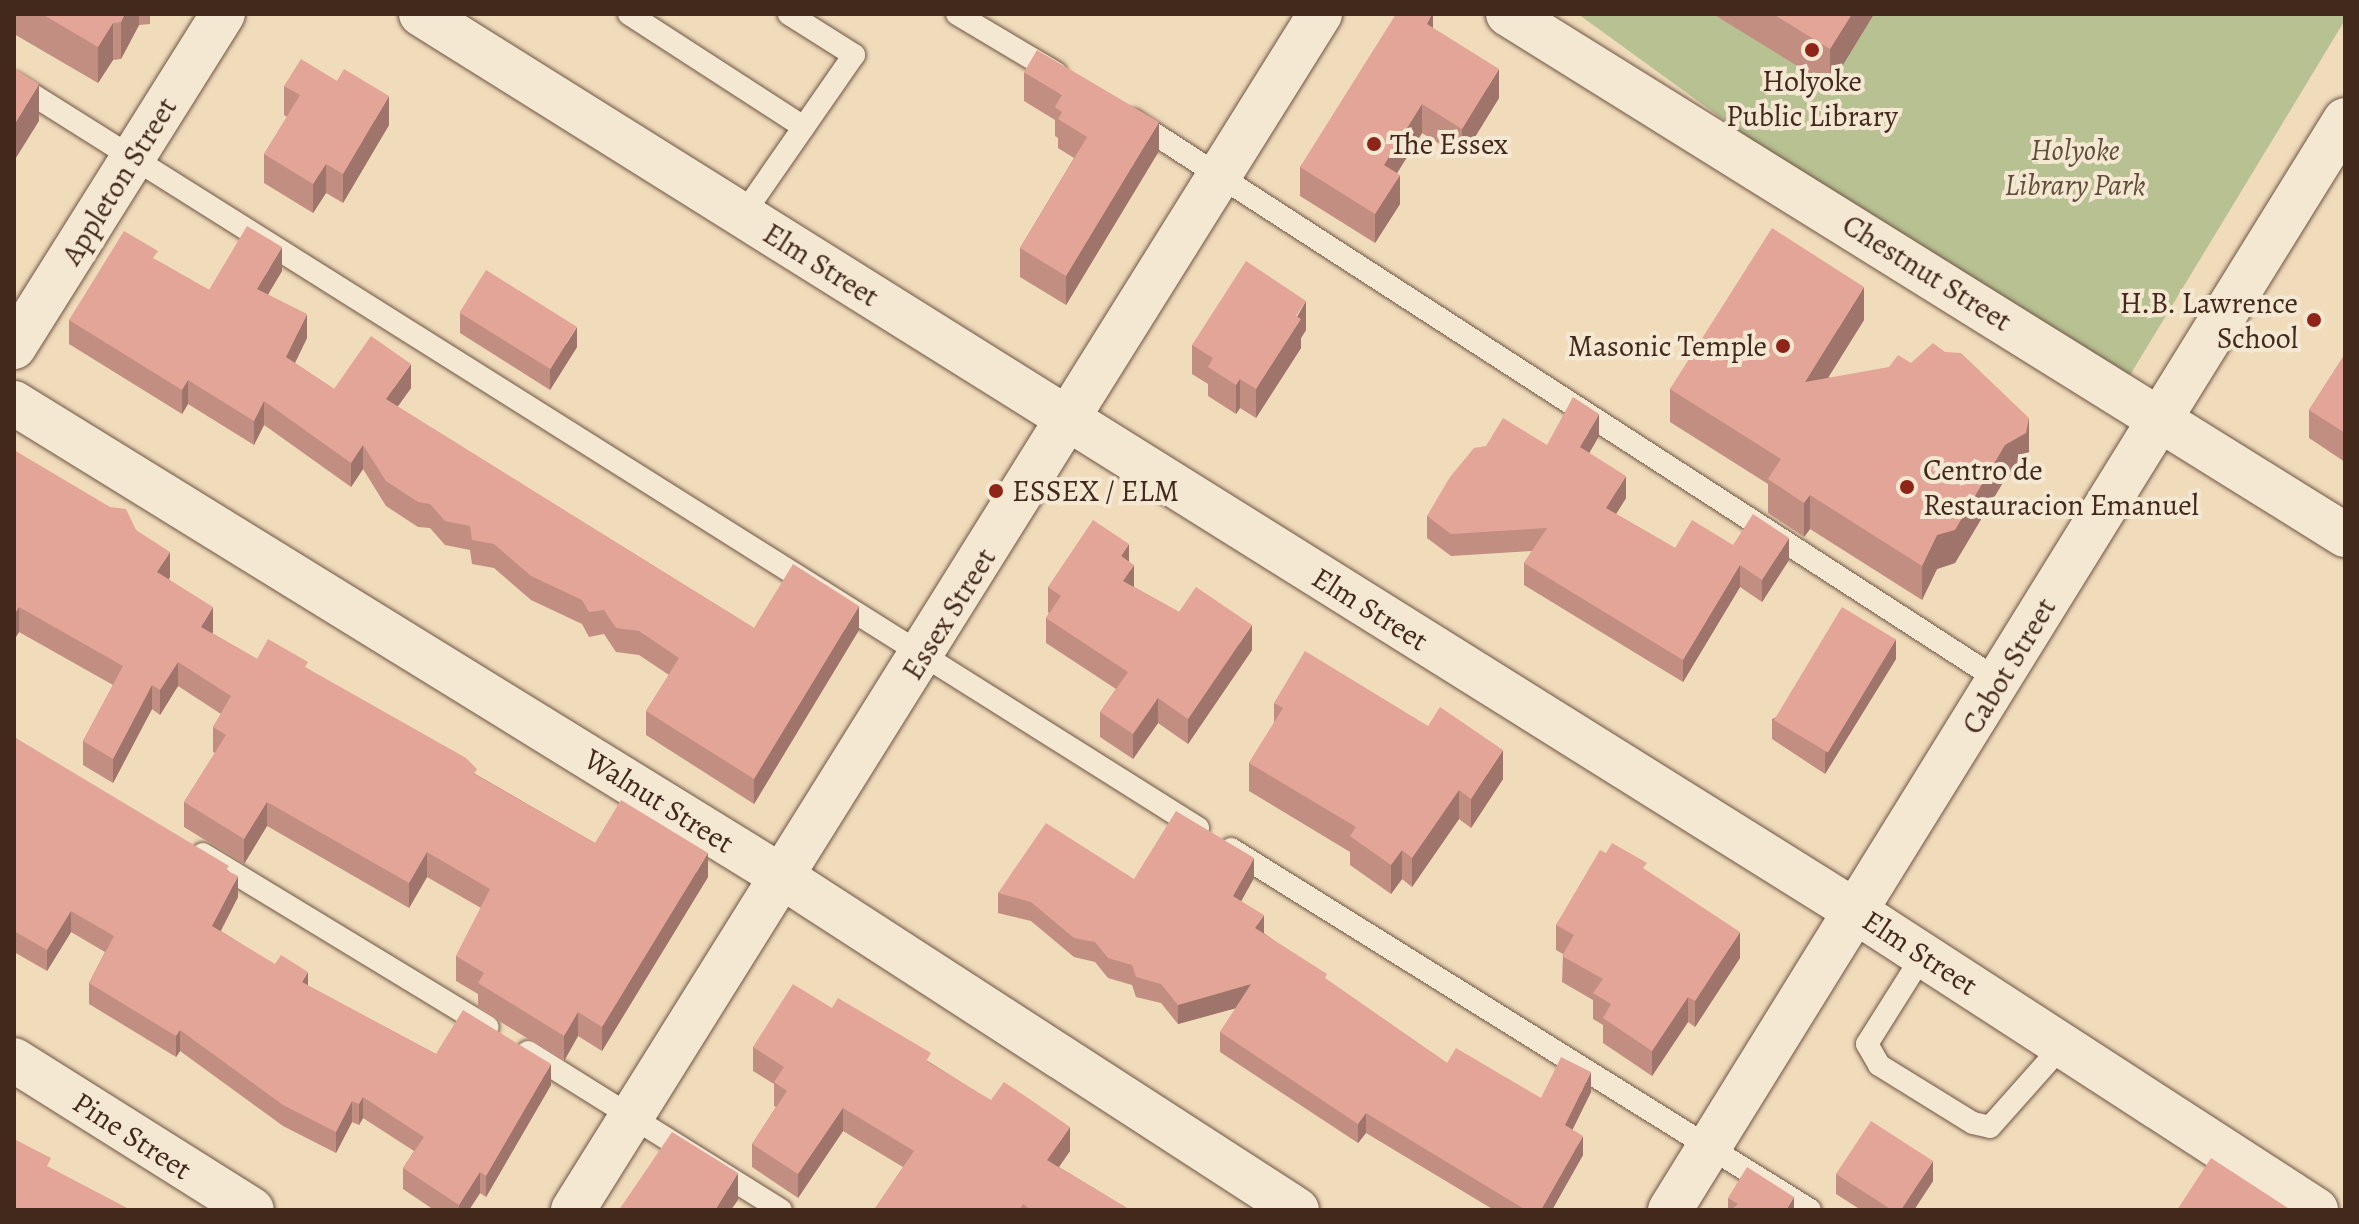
<!DOCTYPE html>
<style>
body{margin:0}
#map{position:relative;width:2359px;height:1224px;overflow:hidden;background:#f0dbbb;font-family:Alegreya,serif}
div>[style]{position:absolute}
.green>*{inset:0;background:#b7c192}
.roads{filter:drop-shadow(0 0 2px #6e5544) drop-shadow(0 0 2px #6e5544)}
.lane>*{height:22px;margin:-11px;padding:0 11px;transform-origin:11px;border-radius:11px;background:#f5e8d3}
.street>*{height:44px;margin:-22px;padding:0 22px;transform-origin:22px;border-radius:22px;background:#f5e8d3}
.secondary>*{height:44px;margin:-22px;padding:0 22px;transform-origin:22px;border-radius:22px;background:#f5e8d3}
.wall>*{inset:0;background:#c38e82}
.shaded-wall>*{inset:0;background:#9f746a}
.building>*{inset:0;background:#e3a597;transform-origin:0 0}
.dots>*{width:22px;height:22px;translate:-50% -50%;box-sizing:border-box;border:4px solid #f5e8d3;border-radius:50%}
span{translate:-50% -50%;white-space:nowrap;text-align:center;line-height:1.15;-webkit-text-stroke:8px #f5e8d3;paint-order:stroke}
.poi-label{font-size:30px;color:#43281c}
.left{translate:0 -50%;text-align:left}
.right{translate:-100% -50%;text-align:right}
.park-label{font-size:30px;color:#604e3a;font-style:italic}
.street-label{font-size:30px;color:#43281c}
.frame{position:absolute;inset:0;border:16px solid #43281c;pointer-events:none}
</style>
<div id="map">
<div class="green">
<i style="clip-path:polygon(1578px 14px,2345px 14px,2345px 20px,2127px 380px,1815px 186px)"></i>
</div>
<div class="roads">
<div class="lane">
<i style="left:629px;top:14px;width:208px;rotate:32.9deg"></i>
<i style="left:957px;top:14px;width:115px;rotate:30.8deg"></i>
<i style="left:14px;top:83px;width:1399px;rotate:32.18deg"></i>
<i style="left:1133px;top:120px;width:1033px;rotate:32.91deg"></i>
<i style="left:742px;top:216px;width:196px;rotate:-55.2deg"></i>
<i style="left:854px;top:55px;width:77px;rotate:-147.8deg"></i>
<i style="left:1231px;top:849px;width:682px;rotate:31.94deg"></i>
<i style="left:203px;top:854px;width:333px;rotate:31.3deg"></i>
<i style="left:1923px;top:955px;width:105px;rotate:122.2deg"></i>
<i style="left:1867px;top:1044px;width:24px;rotate:60deg"></i>
<i style="left:1879px;top:1065px;width:110px;rotate:31.7deg"></i>
<i style="left:1973px;top:1123px;width:17px;rotate:13deg"></i>
<i style="left:1990px;top:1127px;width:108px;rotate:-48.4deg"></i>
<i style="left:528px;top:1052px;width:298px;rotate:32deg"></i>
</div>
<div class="street">
<i style="left:421px;top:14px;width:1695px;rotate:32.03deg"></i>
<i style="left:1858px;top:913px;width:546px;rotate:32.96deg"></i>
<i style="left:1508px;top:14px;width:986px;rotate:31.9deg"></i>
<i style="left:14px;top:403px;width:905px;rotate:31.67deg"></i>
<i style="left:784px;top:878px;width:611px;rotate:32.91deg"></i>
<i style="left:14px;top:1060px;width:281px;rotate:32.2deg"></i>
<i style="left:573px;top:1210px;width:1410px;rotate:-58.01deg"></i>
</div>
<div class="secondary">
<i style="left:14px;top:347px;width:393px;rotate:-57.9deg"></i>
<i style="left:1670px;top:1210px;width:1282px;rotate:-58.23deg"></i>
</div>
</div>
<div class="wall">
<i style="clip-path:polygon(14px 14px,150px 14px,150px 24px,139px 25px,121px 59px,113px 60px,98px 83px,14px 34px)"></i>
<i style="clip-path:polygon(1433px 14px,1433px 28px,1499px 98px,1462px 158px,1422px 133px,1397px 173px,1400px 204px,1375px 243px,1300px 196px,1300px 167px)"></i>
<i style="clip-path:polygon(1713px 14px,1874px 14px,1830px 86px)"></i>
<i style="clip-path:polygon(1024px 72px,1159px 151px,1066px 305px,1020px 277px,1020px 248px,1074px 158px,1058px 148px,1058px 138px,1055px 136px,1055px 120px,1024px 101px)"></i>
<i style="clip-path:polygon(284px 86px,389px 125px,343px 203px,326px 193px,313px 213px,264px 183px,264px 154px,287px 117px,284px 115px)"></i>
<i style="clip-path:polygon(158px 261px,209px 290px,282px 271px,268px 294px,307px 338px,295px 363px,334px 389px,411px 388px,397px 407px,754px 628px,859px 630px,754px 804px,646px 735px,646px 711px,669px 675px,639px 655px,616px 652px,604px 634px,589px 637px,582px 624px,531px 600px,494px 568px,472px 564px,470px 550px,445px 545px,430px 528px,418px 527px,386px 506px,363px 469px,351px 487px,264px 425px,254px 445px,188px 404px,182px 414px,69px 344px,69px 320px)"></i>
<i style="clip-path:polygon(460px 313px,577px 347px,550px 390px,460px 333px)"></i>
<i style="clip-path:polygon(1864px 320px,1828px 377px,2029px 451px,2026px 466px,2005px 479px,1955px 563px,1937px 569px,1922px 600px,1810px 529px,1804px 537px,1768px 513px,1768px 484px,1670px 422px,1670px 389px)"></i>
<i style="clip-path:polygon(1306px 330px,1301px 338px,1301px 348px,1256px 418px,1240px 408px,1236px 414px,1208px 396px,1208px 384px,1192px 374px,1192px 345px)"></i>
<i style="clip-path:polygon(2345px 354px,2345px 462px,2309px 438px,2309px 410px)"></i>
<i style="clip-path:polygon(1599px 436px,1589px 453px,1626px 498px,1616px 514px,1675px 548px,1733px 545px,1789px 560px,1762px 602px,1740px 587px,1683px 682px,1524px 585px,1524px 563px,1532px 551px,1451px 556px,1427px 538px,1427px 516px,1486px 446px,1547px 445px)"></i>
<i style="clip-path:polygon(14px 450px,136px 530px,170px 577px,169px 579px,213px 632px,212px 633px,257px 659px,308px 669px,477px 775px,595px 843px,708px 877px,602px 1051px,578px 1036px,564px 1061px,478px 1008px,478px 994px,456px 981px,456px 956px,481px 908px,427px 877px,409px 908px,267px 826px,244px 864px,184px 827px,184px 802px,215px 753px,213px 752px,213px 727px,221px 714px,178px 686px,160px 715px,152px 709px,113px 783px,83px 765px,83px 741px,113px 685px,19px 632px,14px 640px)"></i>
<i style="clip-path:polygon(1129px 561px,1134px 587px,1179px 612px,1252px 650px,1188px 744px,1158px 723px,1133px 759px,1100px 737px,1100px 712px,1116px 689px,1046px 643px,1046px 618px,1049px 613px,1048px 612px,1048px 587px)"></i>
<i style="clip-path:polygon(1896px 659px,1825px 774px,1772px 739px,1772px 719px)"></i>
<i style="clip-path:polygon(1274px 703px,1503px 779px,1471px 828px,1459px 819px,1412px 887px,1402px 879px,1391px 894px,1350px 865px,1350px 852px,1249px 791px,1249px 763px,1274px 723px)"></i>
<i style="clip-path:polygon(14px 737px,229px 871px,238px 897px,221px 931px,308px 986px,436px 1054px,551px 1085px,486px 1197px,480px 1193px,469px 1210px,434px 1210px,403px 1189px,403px 1168px,414px 1151px,363px 1118px,359px 1125px,352px 1122px,336px 1153px,283px 1126px,180px 1051px,176px 1057px,89px 1004px,89px 983px,105px 952px,71px 932px,47px 971px,14px 952px)"></i>
<i style="clip-path:polygon(1606px 853px,1647px 871px,1740px 958px,1695px 1027px,1688px 1022px,1652px 1076px,1603px 1043px,1603px 1025px,1593px 1019px,1593px 1000px,1562px 982px,1563px 954px,1556px 950px,1556px 925px)"></i>
<i style="clip-path:polygon(1254px 878px,1241px 901px,1264px 933px,1327px 980px,1447px 1063px,1541px 1098px,1591px 1092px,1572px 1130px,1583px 1155px,1552px 1210px,1494px 1210px,1366px 1133px,1358px 1143px,1220px 1052px,1220px 1032px,1236px 1008px,1178px 1024px,1161px 1003px,1136px 997px,1132px 985px,1108px 978px,1095px 962px,1074px 957px,1031px 921px,998px 913px,998px 893px,1134px 879px)"></i>
<i style="clip-path:polygon(832px 1008px,931px 1063px,1070px 1151px,1059px 1167px,1130px 1210px,874px 1210px,903px 1167px,843px 1131px,798px 1198px,752px 1167px,752px 1144px,776px 1107px,774px 1106px,774px 1084px,753px 1071px,753px 1047px)"></i>
<i style="clip-path:polygon(1836px 1174px,1933px 1181px,1914px 1210px,1861px 1210px,1836px 1194px)"></i>
<i style="clip-path:polygon(1728px 1198px,1794px 1210px,1728px 1210px)"></i>
</div>
<div class="shaded-wall">
<i style="clip-path:polygon(125px 14px,139px 14px,139px 25px,121px 59px,121px 22px)"></i>
<i style="clip-path:polygon(1432px 14px,1433px 14px,1433px 42px,1427px 24px)"></i>
<i style="clip-path:polygon(1852px 14px,1874px 14px,1830px 86px,1830px 49px)"></i>
<i style="clip-path:polygon(113px 23px,113px 60px,98px 83px,98px 47px)"></i>
<i style="clip-path:polygon(1499px 69px,1499px 98px,1462px 158px,1462px 129px)"></i>
<i style="clip-path:polygon(39px 84px,39px 121px,14px 161px,14px 125px)"></i>
<i style="clip-path:polygon(389px 96px,389px 125px,343px 203px,343px 174px)"></i>
<i style="clip-path:polygon(1422px 104px,1422px 133px,1384px 194px,1384px 165px)"></i>
<i style="clip-path:polygon(1159px 122px,1159px 151px,1066px 305px,1066px 276px)"></i>
<i style="clip-path:polygon(326px 164px,326px 193px,313px 213px,313px 184px)"></i>
<i style="clip-path:polygon(1400px 175px,1400px 204px,1375px 243px,1375px 214px)"></i>
<i style="clip-path:polygon(282px 247px,282px 271px,257px 313px,257px 289px)"></i>
<i style="clip-path:polygon(1864px 287px,1864px 320px,1805px 415px,1805px 382px)"></i>
<i style="clip-path:polygon(1306px 301px,1306px 330px,1301px 338px,1301px 348px,1256px 418px,1256px 389px)"></i>
<i style="clip-path:polygon(307px 314px,307px 338px,286px 381px,286px 357px)"></i>
<i style="clip-path:polygon(577px 327px,577px 347px,550px 390px,550px 370px)"></i>
<i style="clip-path:polygon(411px 364px,411px 388px,386px 423px,386px 399px)"></i>
<i style="clip-path:polygon(1240px 379px,1240px 408px,1236px 414px,1236px 385px)"></i>
<i style="clip-path:polygon(188px 380px,188px 404px,182px 414px,182px 390px)"></i>
<i style="clip-path:polygon(264px 401px,264px 425px,254px 445px,254px 421px)"></i>
<i style="clip-path:polygon(1599px 414px,1599px 436px,1580px 469px,1580px 447px)"></i>
<i style="clip-path:polygon(2029px 418px,2029px 451px,2026px 466px,2005px 479px,1955px 563px,1937px 569px,1922px 600px,1922px 566px,1937px 535px,2005px 445px)"></i>
<i style="clip-path:polygon(363px 445px,363px 469px,351px 487px,351px 463px)"></i>
<i style="clip-path:polygon(1626px 476px,1626px 498px,1606px 530px,1606px 508px)"></i>
<i style="clip-path:polygon(1810px 495px,1810px 529px,1804px 537px,1804px 503px)"></i>
<i style="clip-path:polygon(1789px 538px,1789px 560px,1762px 602px,1762px 580px)"></i>
<i style="clip-path:polygon(1129px 544px,1129px 569px,1121px 556px)"></i>
<i style="clip-path:polygon(170px 552px,170px 577px,157px 596px,157px 572px)"></i>
<i style="clip-path:polygon(1134px 565px,1134px 590px,1123px 581px)"></i>
<i style="clip-path:polygon(1740px 565px,1740px 587px,1683px 682px,1683px 660px)"></i>
<i style="clip-path:polygon(859px 606px,859px 630px,754px 804px,754px 779px)"></i>
<i style="clip-path:polygon(19px 607px,19px 632px,14px 640px,14px 615px)"></i>
<i style="clip-path:polygon(213px 607px,213px 632px,201px 651px,201px 627px)"></i>
<i style="clip-path:polygon(1252px 625px,1252px 650px,1188px 744px,1188px 719px)"></i>
<i style="clip-path:polygon(1896px 639px,1896px 659px,1825px 774px,1825px 754px)"></i>
<i style="clip-path:polygon(178px 662px,178px 686px,160px 715px,160px 690px)"></i>
<i style="clip-path:polygon(152px 685px,152px 709px,113px 783px,113px 759px)"></i>
<i style="clip-path:polygon(1158px 698px,1158px 723px,1133px 759px,1133px 734px)"></i>
<i style="clip-path:polygon(1503px 750px,1503px 779px,1471px 828px,1471px 799px)"></i>
<i style="clip-path:polygon(1459px 790px,1459px 819px,1412px 887px,1412px 858px)"></i>
<i style="clip-path:polygon(267px 802px,267px 826px,244px 864px,244px 839px)"></i>
<i style="clip-path:polygon(1402px 850px,1402px 879px,1391px 894px,1391px 865px)"></i>
<i style="clip-path:polygon(427px 852px,427px 877px,409px 908px,409px 883px)"></i>
<i style="clip-path:polygon(708px 853px,708px 877px,602px 1051px,602px 1027px)"></i>
<i style="clip-path:polygon(1254px 858px,1254px 878px,1233px 916px,1233px 896px)"></i>
<i style="clip-path:polygon(238px 876px,238px 897px,212px 947px,212px 926px)"></i>
<i style="clip-path:polygon(71px 911px,71px 932px,47px 971px,47px 950px)"></i>
<i style="clip-path:polygon(1264px 915px,1264px 934px,1255px 928px)"></i>
<i style="clip-path:polygon(1740px 932px,1740px 958px,1695px 1027px,1695px 1001px)"></i>
<i style="clip-path:polygon(308px 972px,308px 993px,302px 982px)"></i>
<i style="clip-path:polygon(1251px 984px,1251px 1004px,1178px 1024px,1178px 1005px)"></i>
<i style="clip-path:polygon(1688px 997px,1688px 1022px,1652px 1076px,1652px 1051px)"></i>
<i style="clip-path:polygon(578px 1012px,578px 1036px,564px 1061px,564px 1036px)"></i>
<i style="clip-path:polygon(180px 1030px,180px 1051px,176px 1057px,176px 1036px)"></i>
<i style="clip-path:polygon(551px 1064px,551px 1085px,486px 1197px,486px 1176px)"></i>
<i style="clip-path:polygon(1591px 1072px,1591px 1092px,1565px 1145px,1565px 1125px)"></i>
<i style="clip-path:polygon(363px 1097px,363px 1118px,359px 1125px,359px 1104px)"></i>
<i style="clip-path:polygon(352px 1101px,352px 1122px,336px 1153px,336px 1132px)"></i>
<i style="clip-path:polygon(843px 1108px,843px 1131px,798px 1198px,798px 1174px)"></i>
<i style="clip-path:polygon(1366px 1113px,1366px 1133px,1358px 1143px,1358px 1124px)"></i>
<i style="clip-path:polygon(1070px 1127px,1070px 1151px,1047px 1184px,1047px 1160px)"></i>
<i style="clip-path:polygon(1583px 1136px,1583px 1155px,1552px 1210px,1541px 1210px)"></i>
<i style="clip-path:polygon(1933px 1161px,1933px 1181px,1914px 1210px,1901px 1210px)"></i>
<i style="clip-path:polygon(480px 1172px,480px 1193px,469px 1210px,459px 1210px,459px 1205px)"></i>
<i style="clip-path:polygon(738px 1173px,738px 1200px,731px 1210px,715px 1210px)"></i>
<i style="clip-path:polygon(1794px 1197px,1794px 1210px,1786px 1210px)"></i>
</div>
<div class="building">
<i style="clip-path:polygon(42px 14px,125px 14px,121px 22px,113px 23px,98px 47px)"></i>
<i style="clip-path:polygon(1396px 14px,1432px 14px,1427px 24px,1499px 69px,1462px 129px,1422px 104px,1384px 165px,1400px 175px,1375px 214px,1300px 167px)"></i>
<i style="clip-path:polygon(1773px 14px,1852px 14px,1830px 49px)"></i>
<i style="clip-path:polygon(1037px 50px,1159px 122px,1066px 276px,1020px 248px,1087px 137px,1058px 119px,1062px 112px,1055px 107px,1062px 95px,1024px 72px)"></i>
<i style="clip-path:polygon(301px 59px,337px 81px,344px 69px,389px 96px,343px 174px,326px 164px,313px 184px,264px 154px,300px 95px,284px 86px)"></i>
<i style="clip-path:polygon(14px 68px,39px 84px,14px 125px)"></i>
<i style="clip-path:polygon(247px 226px,282px 247px,257px 289px,307px 314px,286px 357px,334px 389px,371px 336px,411px 364px,386px 399px,754px 628px,793px 564px,859px 606px,754px 779px,646px 711px,679px 658px,639px 631px,616px 628px,604px 610px,589px 612px,582px 600px,531px 576px,494px 544px,472px 540px,470px 526px,445px 521px,430px 504px,418px 502px,386px 481px,363px 445px,351px 463px,264px 401px,254px 421px,188px 380px,182px 390px,69px 320px,124px 231px,158px 251px,153px 258px,209px 290px)"></i>
<i style="clip-path:polygon(1772px 228px,1864px 287px,1805px 382px,1889px 367px,1898px 355px,1911px 363px,1933px 343px,1945px 352px,1961px 353px,2029px 418px,2026px 433px,2005px 445px,1955px 530px,1937px 535px,1922px 566px,1810px 495px,1804px 503px,1768px 479px,1781px 459px,1670px 389px)"></i>
<i style="clip-path:polygon(1246px 261px,1306px 301px,1296px 316px,1301px 319px,1256px 389px,1240px 379px,1236px 385px,1208px 367px,1213px 358px,1192px 345px)"></i>
<i style="left:486px;top:270px;width:107px;height:50px;rotate:32deg"></i>
<i style="clip-path:polygon(2345px 354px,2345px 433px,2309px 410px)"></i>
<i style="clip-path:polygon(1573px 397px,1599px 414px,1580px 447px,1626px 476px,1606px 508px,1675px 548px,1692px 520px,1733px 545px,1753px 514px,1789px 538px,1762px 580px,1740px 565px,1683px 660px,1524px 563px,1547px 528px,1451px 534px,1427px 516px,1450px 477px,1474px 448px,1486px 446px,1503px 418px,1547px 445px)"></i>
<i style="clip-path:polygon(14px 450px,110px 507px,126px 509px,136px 530px,170px 552px,157px 572px,213px 607px,201px 627px,257px 659px,268px 639px,308px 662px,305px 667px,466px 758px,477px 769px,474px 774px,595px 843px,621px 800px,708px 853px,602px 1027px,578px 1012px,564px 1036px,478px 983px,484px 973px,456px 956px,490px 889px,427px 852px,409px 883px,267px 802px,244px 839px,184px 802px,226px 735px,213px 727px,231px 696px,178px 662px,160px 690px,152px 685px,113px 759px,83px 741px,123px 666px,19px 607px,14px 615px)"></i>
<i style="clip-path:polygon(1093px 520px,1129px 544px,1121px 556px,1134px 565px,1123px 581px,1179px 612px,1196px 587px,1252px 625px,1188px 719px,1158px 698px,1133px 734px,1100px 712px,1128px 672px,1046px 618px,1061px 596px,1048px 587px)"></i>
<i style="left:1842px;top:607px;width:63px;height:132px;rotate:31deg"></i>
<i style="clip-path:polygon(1305px 651px,1428px 726px,1440px 707px,1503px 750px,1471px 799px,1459px 790px,1412px 858px,1402px 850px,1391px 865px,1350px 836px,1356px 827px,1249px 763px,1283px 708px,1274px 703px)"></i>
<i style="clip-path:polygon(14px 737px,229px 866px,226px 870px,238px 876px,212px 926px,275px 964px,281px 955px,308px 972px,302px 982px,436px 1054px,463px 1010px,551px 1064px,486px 1176px,480px 1172px,459px 1205px,403px 1168px,424px 1137px,363px 1097px,359px 1104px,352px 1101px,336px 1132px,283px 1105px,180px 1030px,176px 1036px,89px 983px,114px 936px,71px 911px,47px 950px,14px 931px)"></i>
<i style="clip-path:polygon(1176px 811px,1254px 858px,1233px 896px,1264px 915px,1255px 928px,1327px 974px,1325px 978px,1447px 1063px,1456px 1048px,1541px 1098px,1561px 1057px,1591px 1072px,1565px 1125px,1583px 1136px,1541px 1210px,1526px 1210px,1366px 1113px,1358px 1124px,1220px 1032px,1251px 984px,1178px 1005px,1161px 984px,1136px 977px,1132px 965px,1108px 958px,1095px 942px,1074px 938px,1031px 902px,998px 893px,1046px 823px,1134px 879px)"></i>
<i style="clip-path:polygon(1612px 843px,1647px 863px,1643px 868px,1740px 932px,1695px 1001px,1688px 997px,1652px 1051px,1603px 1018px,1611px 1004px,1593px 993px,1603px 979px,1562px 956px,1574px 935px,1556px 925px,1600px 850px,1606px 853px)"></i>
<i style="clip-path:polygon(793px 984px,832px 1008px,838px 998px,931px 1053px,926px 1061px,991px 1100px,1004px 1082px,1028px 1098px,1070px 1127px,1047px 1160px,1130px 1210px,1031px 1210px,1023px 1204px,1019px 1210px,874px 1210px,914px 1151px,843px 1108px,798px 1174px,752px 1144px,787px 1091px,774px 1082px,784px 1067px,753px 1047px)"></i>
<i style="clip-path:polygon(1871px 1121px,1933px 1161px,1901px 1210px,1892px 1210px,1836px 1174px)"></i>
<i style="clip-path:polygon(672px 1132px,738px 1173px,715px 1210px,619px 1210px)"></i>
<i style="clip-path:polygon(14px 1139px,51px 1158px,47px 1166px,131px 1210px,14px 1210px)"></i>
<i style="clip-path:polygon(2211px 1158px,2291px 1210px,2177px 1210px)"></i>
<i style="clip-path:polygon(1747px 1167px,1794px 1197px,1786px 1210px,1731px 1210px,1738px 1204px,1728px 1198px)"></i>
</div>
<div class="dots">
<i style="left:1812px;top:50px;background:#8f2418"></i>
<i style="left:1374px;top:144px;background:#8f2418"></i>
<i style="left:2314px;top:320px;background:#8f2418"></i>
<i style="left:1783px;top:346px;background:#8f2418"></i>
<i style="left:1907px;top:487px;background:#8f2418"></i>
<i style="left:996px;top:491px;background:#8f2418"></i>
</div>
<div class="poi-label">
<span style="left:1812px;top:98px">Holyoke<br>Public Library</span>
<span class="left" style="left:1390px;top:144px">The Essex</span>
<span class="right" style="left:2298px;top:320px">H.B. Lawrence<br>School</span>
<span class="right" style="left:1767px;top:346px">Masonic Temple</span>
<span class="left" style="left:1923px;top:487px">Centro de<br>Restauracion Emanuel</span>
<span class="left" style="left:1012px;top:491px">ESSEX / ELM</span>
</div>
<div class="park-label">
<span style="left:2075px;top:167px">Holyoke<br>Library Park</span>
</div>
<div class="street-label">
<span style="left:119px;top:181px;rotate:-58deg">Appleton Street</span>
<span style="left:821px;top:265px;rotate:32deg">Elm Street</span>
<span style="left:1927px;top:273px;rotate:32deg">Chestnut Street</span>
<span style="left:1370px;top:609px;rotate:32deg">Elm Street</span>
<span style="left:949px;top:614px;rotate:-58deg">Essex Street</span>
<span style="left:2009px;top:666px;rotate:-59deg">Cabot Street</span>
<span style="left:659px;top:801px;rotate:32deg">Walnut Street</span>
<span style="left:1920px;top:953px;rotate:33deg">Elm Street</span>
<span style="left:132px;top:1136px;rotate:33deg">Pine Street</span>
</div>
<div class="frame"></div>
</div>
